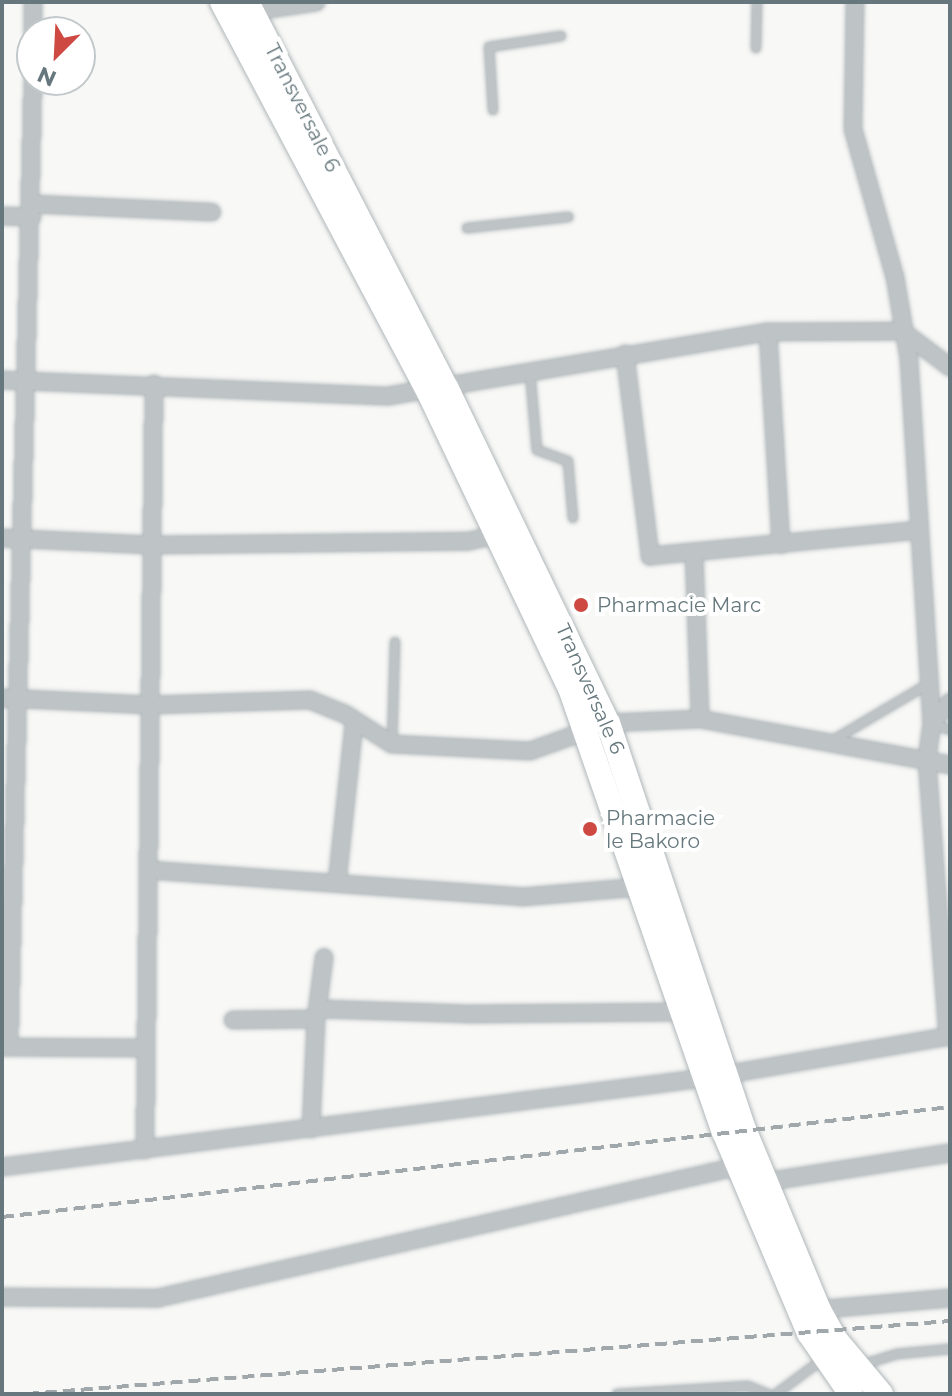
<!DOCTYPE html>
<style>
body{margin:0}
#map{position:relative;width:952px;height:1396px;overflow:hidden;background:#f8f8f6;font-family:Montserrat,sans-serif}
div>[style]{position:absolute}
.roads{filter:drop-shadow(0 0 2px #b0b7ba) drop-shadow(0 0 2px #b0b7ba)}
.lane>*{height:8px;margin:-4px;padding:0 4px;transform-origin:4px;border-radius:4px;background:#bec3c5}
.street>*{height:16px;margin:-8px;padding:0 8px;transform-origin:8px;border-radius:8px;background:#bec3c5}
.secondary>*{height:24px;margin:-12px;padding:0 12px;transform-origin:12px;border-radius:12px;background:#fff}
.rail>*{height:4px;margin-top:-2px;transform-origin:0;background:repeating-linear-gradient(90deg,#a0a8ab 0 12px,transparent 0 18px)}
.dots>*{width:22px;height:22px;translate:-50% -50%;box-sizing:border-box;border:4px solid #fff;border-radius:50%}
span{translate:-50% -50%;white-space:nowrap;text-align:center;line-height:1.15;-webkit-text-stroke:8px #fff;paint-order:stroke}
.street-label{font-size:20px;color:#66787d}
.poi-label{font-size:20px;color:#66787d}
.left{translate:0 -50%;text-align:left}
.frame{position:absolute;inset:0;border:4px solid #66787d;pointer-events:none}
.north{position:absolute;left:16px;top:16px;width:80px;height:80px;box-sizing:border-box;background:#fff;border:2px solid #c2c9cb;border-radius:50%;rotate:204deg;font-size:22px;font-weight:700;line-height:32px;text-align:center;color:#66787d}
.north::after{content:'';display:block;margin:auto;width:28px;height:36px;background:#cd4942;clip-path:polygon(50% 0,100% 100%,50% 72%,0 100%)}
</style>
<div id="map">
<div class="roads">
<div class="lane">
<i style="left:756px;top:48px;width:46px;rotate:-88.8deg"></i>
<i style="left:493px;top:110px;width:63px;rotate:-93.6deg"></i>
<i style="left:489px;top:47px;width:73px;rotate:-8.7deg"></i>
<i style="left:467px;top:228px;width:102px;rotate:-6.2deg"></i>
<i style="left:530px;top:372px;width:78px;rotate:84.9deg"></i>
<i style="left:537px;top:450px;width:33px;rotate:20deg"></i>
<i style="left:568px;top:461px;width:57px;rotate:85deg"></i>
<i style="left:933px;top:724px;width:18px;rotate:19deg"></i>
<i style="left:830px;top:742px;width:114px;rotate:-30.6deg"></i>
<i style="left:392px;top:744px;width:102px;rotate:-88.3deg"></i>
<i style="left:861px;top:1365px;width:38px;rotate:-17deg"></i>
<i style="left:897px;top:1354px;width:53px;rotate:-5.4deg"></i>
<i style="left:617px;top:1394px;width:131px;rotate:-3.5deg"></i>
<i style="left:748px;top:1386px;width:22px;rotate:22deg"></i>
<i style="left:776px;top:1394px;width:59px;rotate:-36.7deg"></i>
</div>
<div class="street">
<i style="left:855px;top:2px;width:127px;rotate:90.9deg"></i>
<i style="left:853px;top:129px;width:154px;rotate:74.2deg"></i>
<i style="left:895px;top:277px;width:83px;rotate:80.3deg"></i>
<i style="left:909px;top:359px;width:365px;rotate:86.4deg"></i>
<i style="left:932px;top:723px;width:37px;rotate:98deg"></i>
<i style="left:927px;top:760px;width:278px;rotate:85.7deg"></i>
<i style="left:243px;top:13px;width:74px;rotate:-8.6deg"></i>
<i style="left:33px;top:32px;width:30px;rotate:-90deg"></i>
<i style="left:33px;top:204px;width:179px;rotate:2.6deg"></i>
<i style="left:2px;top:216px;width:30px;rotate:2deg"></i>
<i style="left:768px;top:332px;width:213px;rotate:86.5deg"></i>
<i style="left:625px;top:354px;width:204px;rotate:82.9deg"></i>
<i style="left:650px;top:556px;width:269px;rotate:-5.5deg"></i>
<i style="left:2px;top:380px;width:386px;rotate:2.4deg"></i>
<i style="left:388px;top:396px;width:385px;rotate:-9.6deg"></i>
<i style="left:768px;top:332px;width:134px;rotate:-0.4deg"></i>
<i style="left:902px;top:331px;width:60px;rotate:36.9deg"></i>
<i style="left:2px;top:538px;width:150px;rotate:2.7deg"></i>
<i style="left:152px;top:545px;width:317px;rotate:-0.7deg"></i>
<i style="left:469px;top:541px;width:29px;rotate:-12deg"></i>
<i style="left:694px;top:552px;width:167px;rotate:87.9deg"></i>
<i style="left:2px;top:698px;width:148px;rotate:2.7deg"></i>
<i style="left:150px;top:705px;width:160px;rotate:-1.8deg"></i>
<i style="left:310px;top:700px;width:38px;rotate:22deg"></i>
<i style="left:345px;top:714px;width:56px;rotate:32.6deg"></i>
<i style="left:392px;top:744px;width:138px;rotate:2.9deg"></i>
<i style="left:530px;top:751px;width:83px;rotate:-19.7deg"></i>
<i style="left:608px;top:723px;width:92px;rotate:-2.5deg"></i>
<i style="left:700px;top:719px;width:254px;rotate:10.4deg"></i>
<i style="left:932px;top:723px;width:28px;rotate:-49deg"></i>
<i style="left:148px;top:870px;width:375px;rotate:4.1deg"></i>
<i style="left:522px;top:897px;width:119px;rotate:-4.8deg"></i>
<i style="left:337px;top:883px;width:161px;rotate:-83.9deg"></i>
<i style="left:321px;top:1009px;width:147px;rotate:1.9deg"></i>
<i style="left:468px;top:1014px;width:216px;rotate:-0.5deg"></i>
<i style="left:233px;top:1020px;width:83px;rotate:-0.7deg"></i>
<i style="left:2px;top:1047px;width:144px;rotate:0.4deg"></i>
<i style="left:9px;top:1047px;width:967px;rotate:-88.58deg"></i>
<i style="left:311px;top:1129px;width:110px;rotate:-87.4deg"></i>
<i style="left:316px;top:1019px;width:62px;rotate:-82.5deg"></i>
<i style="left:145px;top:1150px;width:766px;rotate:-89.33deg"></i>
<i style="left:2px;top:1167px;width:709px;rotate:-7.22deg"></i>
<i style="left:705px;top:1078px;width:249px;rotate:-9.7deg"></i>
<i style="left:758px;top:1183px;width:194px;rotate:-8.9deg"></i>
<i style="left:2px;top:1297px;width:156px;rotate:0.4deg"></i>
<i style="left:158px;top:1298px;width:597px;rotate:-12.78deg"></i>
<i style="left:813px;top:1310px;width:138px;rotate:-5deg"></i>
</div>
<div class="secondary">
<i style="left:222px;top:2px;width:442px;rotate:62.1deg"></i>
<i style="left:429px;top:393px;width:330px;rotate:64.5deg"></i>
<i style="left:571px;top:691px;width:467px;rotate:70.9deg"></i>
<i style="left:724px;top:1132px;width:218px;rotate:67.1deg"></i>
<i style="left:809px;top:1333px;width:74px;rotate:55.5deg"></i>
<i style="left:247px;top:2px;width:436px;rotate:62.7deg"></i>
<i style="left:447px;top:389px;width:371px;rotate:64.3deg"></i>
<i style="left:608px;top:723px;width:428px;rotate:71.5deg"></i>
<i style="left:744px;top:1129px;width:196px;rotate:67.5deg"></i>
<i style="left:819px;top:1310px;width:33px;rotate:61deg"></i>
<i style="left:835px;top:1339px;width:72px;rotate:50.1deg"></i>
</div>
</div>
<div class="rail">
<i style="left:2px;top:1217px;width:954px;rotate:-6.62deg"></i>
<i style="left:27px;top:1394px;width:926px;rotate:-4.52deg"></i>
</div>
<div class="dots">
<i style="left:581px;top:605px;background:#cd4942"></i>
<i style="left:590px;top:829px;background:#cd4942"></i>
</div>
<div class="street-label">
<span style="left:302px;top:108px;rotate:63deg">Transversale 6</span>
<span style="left:590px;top:689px;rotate:66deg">Transversale 6</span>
</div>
<div class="poi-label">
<span class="left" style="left:597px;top:605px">Pharmacie Marc</span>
<span class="left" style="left:606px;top:830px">Pharmacie<br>le Bakoro</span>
</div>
<div class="frame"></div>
<div class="north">N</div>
</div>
